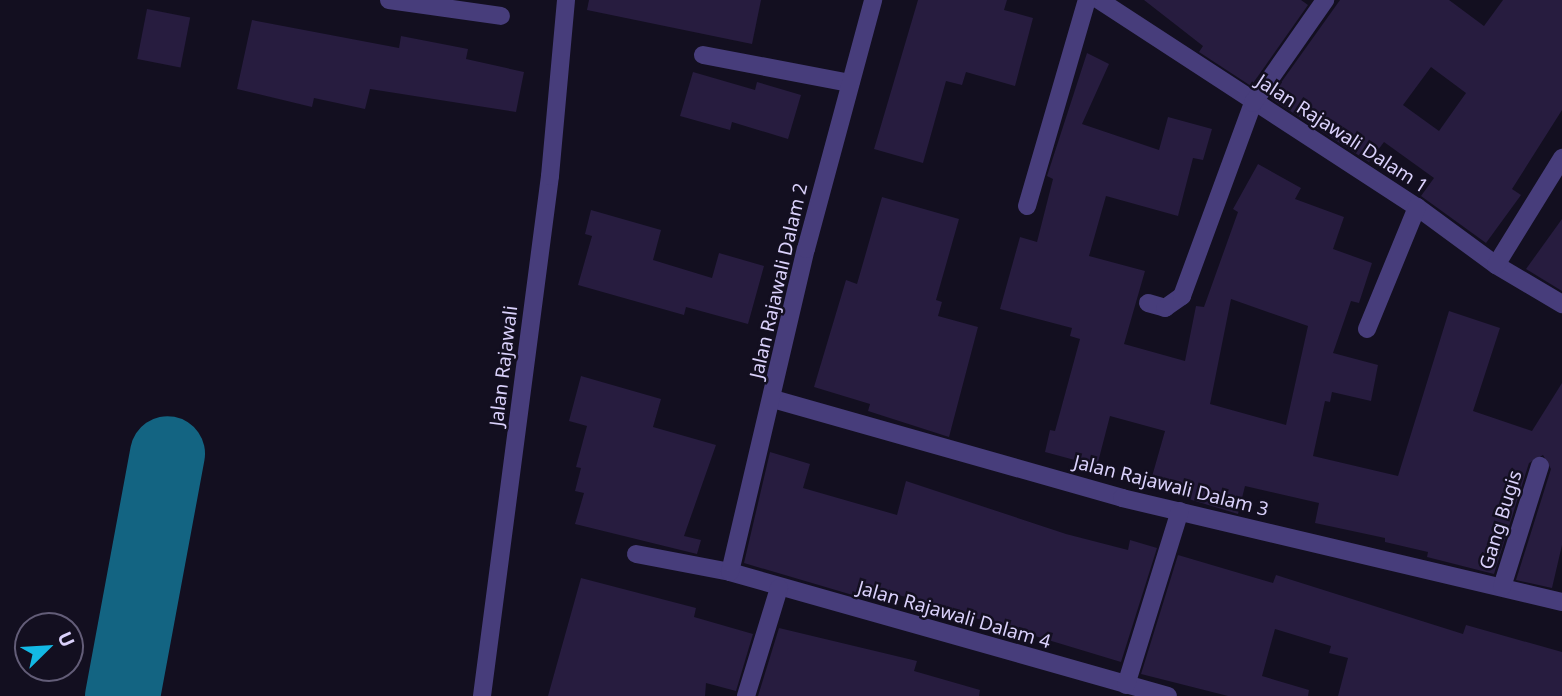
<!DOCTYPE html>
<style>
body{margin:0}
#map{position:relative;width:1562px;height:696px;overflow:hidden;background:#130f20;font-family:"Noto Sans",sans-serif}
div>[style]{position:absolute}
.taxiway>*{height:75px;margin:-37.5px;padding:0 37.5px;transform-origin:37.5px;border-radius:37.5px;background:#136482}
.building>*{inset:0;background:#271c3f;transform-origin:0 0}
.minor>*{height:18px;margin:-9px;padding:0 9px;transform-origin:9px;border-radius:9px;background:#473d7b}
span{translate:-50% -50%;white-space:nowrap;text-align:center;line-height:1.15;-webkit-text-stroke:5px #130f20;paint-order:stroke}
.street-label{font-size:19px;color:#dad1fb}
.north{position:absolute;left:14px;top:612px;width:70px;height:70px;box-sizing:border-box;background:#130f20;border:2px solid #635d78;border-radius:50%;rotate:66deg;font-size:19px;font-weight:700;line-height:28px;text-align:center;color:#dad1fb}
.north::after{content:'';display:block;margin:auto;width:24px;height:32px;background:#13b9e5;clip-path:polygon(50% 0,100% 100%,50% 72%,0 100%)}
</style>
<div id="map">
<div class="taxiway">
<i style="left:122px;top:696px;width:247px;rotate:-79.5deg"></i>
</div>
<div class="building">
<i style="clip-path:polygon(589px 0,761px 0,752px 44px,587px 10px)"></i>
<i style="clip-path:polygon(918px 0,1007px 0,1004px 10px,1033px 18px,1015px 86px,966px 72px,962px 85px,946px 81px,923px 163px,874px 149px)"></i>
<i style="clip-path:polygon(1144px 0,1301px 0,1308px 5px,1251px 86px,1199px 52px,1203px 46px)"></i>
<i style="clip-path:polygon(evenodd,1340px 0,1449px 0,1484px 26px,1503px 0,1562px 0,1562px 110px,1512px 189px,1521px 195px,1486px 243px,1421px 196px,1434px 178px,1384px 142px,1369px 162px,1270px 98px,1340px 0,1431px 67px,1466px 93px,1439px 131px,1403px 105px,1431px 67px)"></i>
<i style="left:147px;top:9px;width:44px;height:51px;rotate:11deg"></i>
<i style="clip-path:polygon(252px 20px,399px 48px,401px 36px,468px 49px,466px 59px,524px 72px,516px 112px,370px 89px,365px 109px,314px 98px,312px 107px,237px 89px)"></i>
<i style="clip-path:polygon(evenodd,1087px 53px,1109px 64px,1082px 124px,1159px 150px,1168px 117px,1212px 129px,1203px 160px,1193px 158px,1178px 216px,1106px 196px,1089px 256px,1145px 271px,1124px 344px,1185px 361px,1196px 306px,1204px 307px,1238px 212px,1233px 209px,1258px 164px,1301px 188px,1295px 199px,1344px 217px,1333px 249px,1372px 263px,1359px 303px,1351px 301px,1333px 353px,1378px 365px,1371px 401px,1332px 392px,1330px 402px,1325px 401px,1313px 456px,1398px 476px,1449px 311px,1500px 328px,1473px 411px,1532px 431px,1562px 383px,1562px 545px,1552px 588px,1516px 580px,1551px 469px,1543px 455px,1529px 463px,1494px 574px,1427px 557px,1428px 552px,1385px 542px,1385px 538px,1315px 523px,1319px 503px,1245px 486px,1238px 514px,1149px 487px,1165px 431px,1110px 416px,1097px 466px,1045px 452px,1050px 430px,1055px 431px,1080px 339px,1070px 336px,1072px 328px,1000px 309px,1020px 237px,1037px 242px,1053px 179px,1047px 176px,1087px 53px,1231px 299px,1308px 326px,1286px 425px,1210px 404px,1231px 299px)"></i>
<i style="clip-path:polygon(693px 72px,755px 90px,757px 82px,801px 95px,788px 139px,732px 122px,730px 130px,680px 116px)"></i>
<i style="clip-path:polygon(882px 197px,959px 219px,936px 300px,942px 302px,938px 316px,978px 327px,949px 437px,868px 411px,870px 404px,814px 387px,846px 280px,857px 284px)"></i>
<i style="clip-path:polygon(591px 210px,661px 230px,653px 260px,712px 278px,719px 253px,764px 266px,748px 324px,686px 307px,684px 315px,578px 285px,592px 236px,585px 234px)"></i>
<i style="clip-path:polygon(1562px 219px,1562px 291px,1526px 269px)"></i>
<i style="clip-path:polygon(581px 376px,661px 399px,653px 427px,716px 445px,684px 536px,701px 540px,697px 554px,575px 524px,584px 493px,575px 491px,581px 468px,576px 467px,587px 426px,569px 421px)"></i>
<i style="clip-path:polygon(770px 452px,810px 464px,803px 488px,897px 515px,906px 481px,1066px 534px,1128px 550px,1130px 540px,1157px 548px,1121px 662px,859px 583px,856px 596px,744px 563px)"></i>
<i style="clip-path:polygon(1178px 555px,1273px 583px,1276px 575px,1463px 634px,1466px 625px,1562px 652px,1562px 696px,1338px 696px,1348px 658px,1329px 653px,1331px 646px,1275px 629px,1262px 676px,1309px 690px,1308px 696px,1228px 696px,1141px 674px)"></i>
<i style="clip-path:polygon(581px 578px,696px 608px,694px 617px,753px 634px,736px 691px,706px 683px,705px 696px,548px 696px)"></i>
<i style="clip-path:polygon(779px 628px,917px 661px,914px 671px,980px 690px,979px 696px,758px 696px)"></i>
</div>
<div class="minor">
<i style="left:389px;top:0;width:113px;rotate:8.1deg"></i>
<i style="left:1099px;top:0;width:379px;rotate:33.1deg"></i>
<i style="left:1417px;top:207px;width:98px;rotate:36.3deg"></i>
<i style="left:1496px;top:265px;width:77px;rotate:30.6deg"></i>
<i style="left:703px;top:55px;width:150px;rotate:10.8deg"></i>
<i style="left:1027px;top:206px;width:215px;rotate:-73.8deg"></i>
<i style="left:1496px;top:265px;width:126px;rotate:-58.3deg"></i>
<i style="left:1148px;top:303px;width:18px;rotate:16deg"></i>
<i style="left:1165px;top:308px;width:21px;rotate:-35deg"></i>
<i style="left:1182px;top:296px;width:206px;rotate:-69.8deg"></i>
<i style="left:1253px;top:103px;width:126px;rotate:-55deg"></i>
<i style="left:1367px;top:329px;width:132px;rotate:-67.7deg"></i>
<i style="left:773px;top:399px;width:363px;rotate:15.8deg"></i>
<i style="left:1122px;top:498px;width:452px;rotate:13.3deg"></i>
<i style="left:636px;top:554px;width:96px;rotate:10.8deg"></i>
<i style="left:730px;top:572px;width:455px;rotate:15.8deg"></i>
<i style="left:730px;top:572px;width:332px;rotate:-76.8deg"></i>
<i style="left:806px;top:249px;width:258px;rotate:-74.9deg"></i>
<i style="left:1502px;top:587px;width:127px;rotate:-72.6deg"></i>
<i style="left:1126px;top:685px;width:182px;rotate:-72.8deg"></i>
<i style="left:482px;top:696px;width:524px;rotate:-82.55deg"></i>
<i style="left:550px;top:176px;width:177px;rotate:-84.8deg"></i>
<i style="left:746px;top:696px;width:113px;rotate:-73deg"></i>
</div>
<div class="street-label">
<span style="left:1342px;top:134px;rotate:33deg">Jalan Rajawali Dalam 1</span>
<span style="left:779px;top:281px;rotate:-77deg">Jalan Rajawali Dalam 2</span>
<span style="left:504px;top:366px;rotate:-83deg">Jalan Rajawali</span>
<span style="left:1171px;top:486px;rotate:14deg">Jalan Rajawali Dalam 3</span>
<span style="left:1501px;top:520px;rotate:-73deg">Gang Bugis</span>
<span style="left:954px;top:615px;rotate:16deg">Jalan Rajawali Dalam 4</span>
</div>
<div class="north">U</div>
</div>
